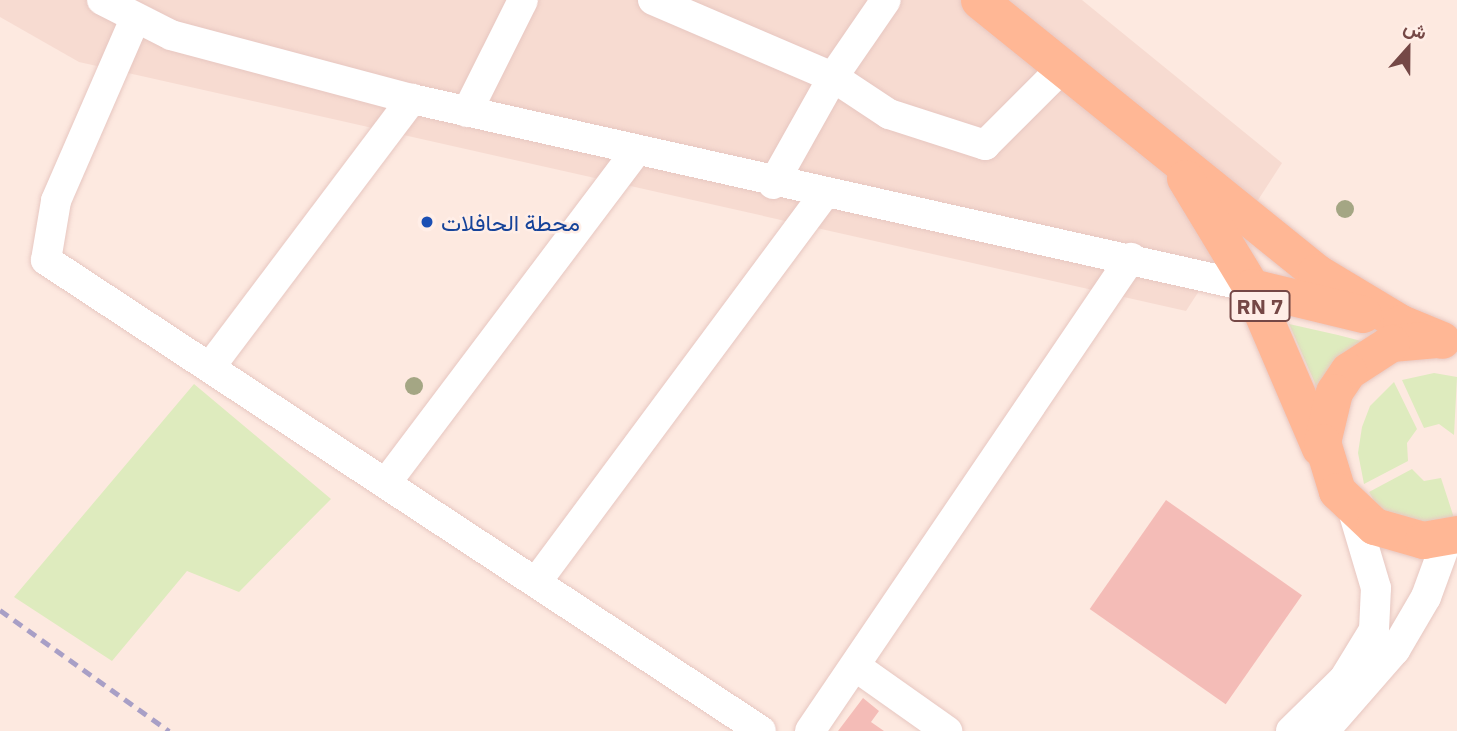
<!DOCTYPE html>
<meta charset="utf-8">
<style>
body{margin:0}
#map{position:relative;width:1457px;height:731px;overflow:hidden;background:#fde9e0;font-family:"IBM Plex Sans",Vazirmatn,sans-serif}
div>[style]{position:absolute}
.residential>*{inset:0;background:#f7dbd1}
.green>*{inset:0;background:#deebbe}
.building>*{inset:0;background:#f4bcb7;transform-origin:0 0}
.roads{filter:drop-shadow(0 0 2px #e7c7c1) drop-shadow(0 0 2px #e7c7c1)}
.minor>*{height:30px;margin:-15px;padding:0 15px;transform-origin:15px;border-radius:15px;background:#fff}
.major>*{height:37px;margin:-18.5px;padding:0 18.5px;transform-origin:18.5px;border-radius:18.5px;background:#ffb795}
.rail>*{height:5px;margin-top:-2.5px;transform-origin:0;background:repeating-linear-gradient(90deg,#a89fc6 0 10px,transparent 0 17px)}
.trees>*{width:18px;height:18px;margin:-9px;border-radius:50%;background:#a4a684}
.dots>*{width:19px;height:19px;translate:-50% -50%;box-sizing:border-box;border:4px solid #ffeee7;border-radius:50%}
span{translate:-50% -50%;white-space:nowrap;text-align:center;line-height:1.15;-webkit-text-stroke:5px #ffeee7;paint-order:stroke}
.shield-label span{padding:2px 5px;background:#ffeee7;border:2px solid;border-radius:5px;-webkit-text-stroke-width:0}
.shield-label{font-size:21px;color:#754846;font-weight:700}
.transit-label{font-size:23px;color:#164399}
.left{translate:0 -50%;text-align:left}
.north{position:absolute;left:1373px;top:14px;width:70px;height:70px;-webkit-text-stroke:5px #ffeee7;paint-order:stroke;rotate:21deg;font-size:19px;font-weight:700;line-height:28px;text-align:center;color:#754846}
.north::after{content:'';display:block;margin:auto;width:24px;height:32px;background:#754846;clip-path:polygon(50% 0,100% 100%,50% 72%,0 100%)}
</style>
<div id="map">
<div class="residential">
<i style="clip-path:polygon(0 0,1082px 0,1282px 163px,1186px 311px,79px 62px,0 17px)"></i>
</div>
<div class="green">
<i style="clip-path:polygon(1289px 324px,1338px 335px,1369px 343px,1321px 397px)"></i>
<i style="clip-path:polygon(1434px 373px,1457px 377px,1454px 435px,1439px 424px,1424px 428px,1402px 380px)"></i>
<i style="clip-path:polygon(1394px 382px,1417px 429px,1407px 443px,1408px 461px,1364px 484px,1358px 453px,1362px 427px,1370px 406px)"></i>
<i style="clip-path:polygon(194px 384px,331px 499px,239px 592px,187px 571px,112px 661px,14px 597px)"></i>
<i style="clip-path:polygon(1412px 469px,1424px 481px,1441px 478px,1457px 527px,1390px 518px,1376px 504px,1369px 492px)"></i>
</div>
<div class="building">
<i style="left:1166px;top:500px;width:166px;height:133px;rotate:35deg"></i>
<i style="clip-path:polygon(863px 698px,879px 711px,871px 722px,884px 731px,838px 731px)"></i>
</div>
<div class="roads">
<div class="minor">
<i style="left:102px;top:0;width:77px;rotate:26.9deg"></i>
<i style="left:171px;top:35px;width:249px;rotate:14.9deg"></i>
<i style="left:412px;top:99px;width:860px;rotate:12.63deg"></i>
<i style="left:653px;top:0;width:196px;rotate:23.2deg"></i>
<i style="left:833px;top:77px;width:67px;rotate:33.5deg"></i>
<i style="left:889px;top:114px;width:101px;rotate:17.9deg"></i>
<i style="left:985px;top:145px;width:107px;rotate:-45deg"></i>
<i style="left:135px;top:19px;width:198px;rotate:113.5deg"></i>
<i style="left:56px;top:201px;width:60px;rotate:99.6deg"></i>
<i style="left:46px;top:260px;width:856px;rotate:33.37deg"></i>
<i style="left:467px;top:112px;width:125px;rotate:-63.4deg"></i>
<i style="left:773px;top:184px;width:123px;rotate:-60.7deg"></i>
<i style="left:833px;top:77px;width:93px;rotate:-55.5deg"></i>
<i style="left:210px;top:367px;width:336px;rotate:-53deg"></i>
<i style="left:386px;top:483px;width:416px;rotate:-53deg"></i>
<i style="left:537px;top:581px;width:480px;rotate:-53.4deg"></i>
<i style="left:855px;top:666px;width:113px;rotate:35.2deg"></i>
<i style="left:810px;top:731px;width:572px;rotate:-55.84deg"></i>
<i style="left:1291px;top:731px;width:74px;rotate:-44.5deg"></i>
<i style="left:1344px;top:679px;width:57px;rotate:-58.5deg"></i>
<i style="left:1374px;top:630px;width:42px;rotate:-87.3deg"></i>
<i style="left:1376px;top:588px;width:80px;rotate:-106.6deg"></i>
<i style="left:1324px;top:731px;width:108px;rotate:-48.8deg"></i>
<i style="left:1395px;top:650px;width:61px;rotate:-59.7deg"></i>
<i style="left:1426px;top:597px;width:64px;rotate:-69.9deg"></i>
</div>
<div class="major">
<i style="left:979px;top:0;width:433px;rotate:38.9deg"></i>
<i style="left:1316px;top:272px;width:99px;rotate:31deg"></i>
<i style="left:1401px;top:323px;width:44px;rotate:22.5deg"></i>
<i style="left:1185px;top:178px;width:127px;rotate:58.8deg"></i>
<i style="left:1251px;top:287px;width:175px;rotate:66.8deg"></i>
<i style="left:1251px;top:287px;width:115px;rotate:13.6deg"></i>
<i style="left:1436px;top:339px;width:45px;rotate:174.9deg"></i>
<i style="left:1391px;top:343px;width:51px;rotate:146.9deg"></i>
<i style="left:1348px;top:371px;width:25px;rotate:124deg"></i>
<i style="left:1334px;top:392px;width:51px;rotate:103.5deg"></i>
<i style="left:1322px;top:442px;width:51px;rotate:73deg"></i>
<i style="left:1337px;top:491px;width:51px;rotate:43.4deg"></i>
<i style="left:1374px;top:526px;width:51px;rotate:15.9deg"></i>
<i style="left:1423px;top:540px;width:35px;rotate:-10deg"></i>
</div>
</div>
<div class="rail">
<i style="left:0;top:610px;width:208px;rotate:35.6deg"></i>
</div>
<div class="trees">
<i style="left:1345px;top:209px"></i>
<i style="left:414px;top:386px"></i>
</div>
<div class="dots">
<i style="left:427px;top:222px;background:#1a4fb4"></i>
</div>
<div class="shield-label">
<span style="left:1260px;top:306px">RN 7</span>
</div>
<div class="transit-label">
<span class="left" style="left:441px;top:222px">محطة الحافلات</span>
</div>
<div class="north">ش</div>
</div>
